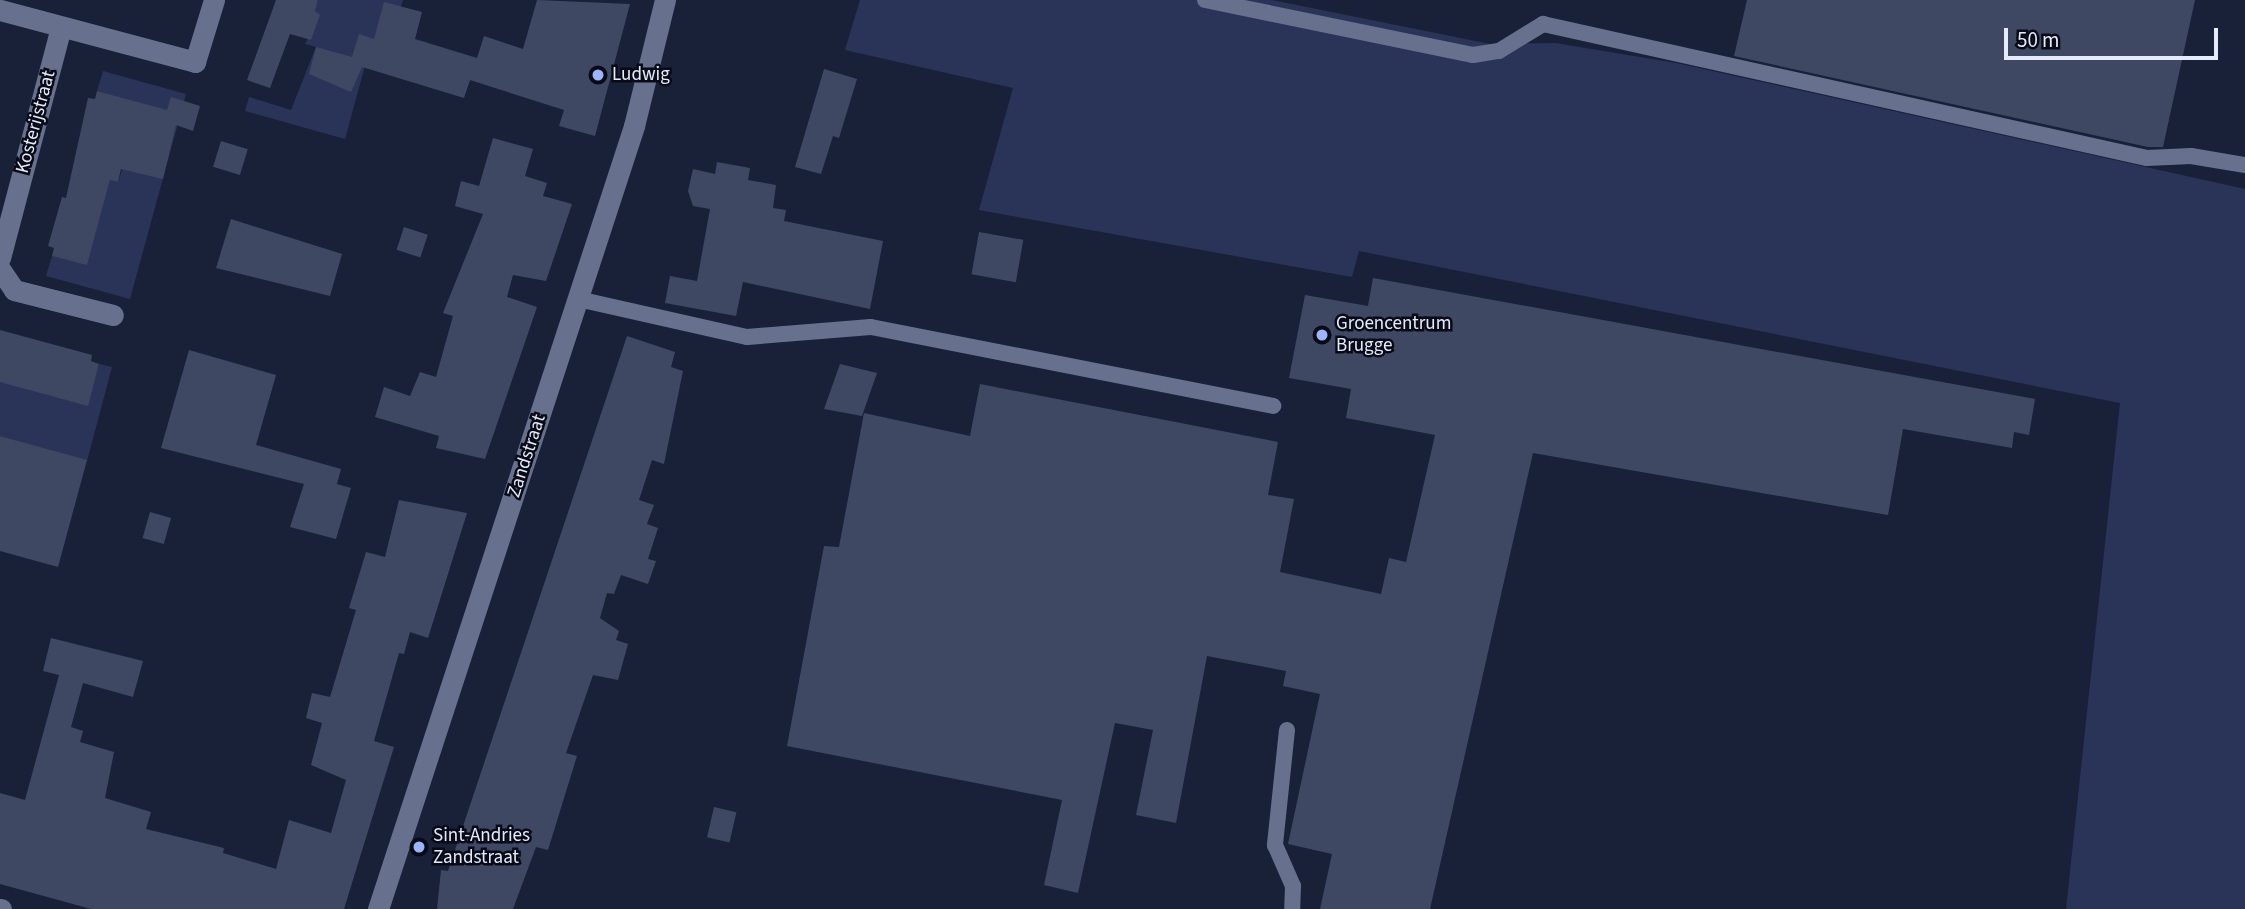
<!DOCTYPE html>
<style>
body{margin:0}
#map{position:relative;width:2245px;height:909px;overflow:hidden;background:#192139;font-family:"Source Sans 3",sans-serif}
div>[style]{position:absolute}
.green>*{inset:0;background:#2a3458}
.building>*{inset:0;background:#3f4863;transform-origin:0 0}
.lane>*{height:16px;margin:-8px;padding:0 8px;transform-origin:8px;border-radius:8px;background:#67718e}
.street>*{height:21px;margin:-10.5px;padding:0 10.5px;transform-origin:10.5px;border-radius:10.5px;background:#67718e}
.dots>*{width:19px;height:19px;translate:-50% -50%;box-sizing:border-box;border:4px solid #080b16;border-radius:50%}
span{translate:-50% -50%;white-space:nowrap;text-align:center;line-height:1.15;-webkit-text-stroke:5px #080b16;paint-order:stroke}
.poi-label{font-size:19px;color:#e5ebfc}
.left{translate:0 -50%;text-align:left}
.street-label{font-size:19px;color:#e5ebfc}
.scale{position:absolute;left:2004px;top:28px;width:214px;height:32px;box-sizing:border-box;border:4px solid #e5ebfc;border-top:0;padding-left:9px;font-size:21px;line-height:24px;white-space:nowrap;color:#e5ebfc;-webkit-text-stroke:5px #080b16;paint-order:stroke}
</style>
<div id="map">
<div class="green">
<i style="clip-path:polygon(318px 0,403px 0,393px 32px,366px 62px,345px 139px,245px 111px,249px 97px,291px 110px,316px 47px,305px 44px,319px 15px,315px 11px)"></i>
<i style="clip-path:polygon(860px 0,1272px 0,1490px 44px,1555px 43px,1676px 63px,2245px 189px,2245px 909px,2066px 909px,2120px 403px,1359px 251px,1352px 277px,979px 210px,1013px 88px,845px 50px)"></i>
<i style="clip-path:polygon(103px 71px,186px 94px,130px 299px,46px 276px,52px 256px,87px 264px,110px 180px,118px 182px,144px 104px,97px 91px)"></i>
<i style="clip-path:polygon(99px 364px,112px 367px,87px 461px,0 436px,0 382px,43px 387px,41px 393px,71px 401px,89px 400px)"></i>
</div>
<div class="building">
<i style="clip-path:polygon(276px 0,318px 0,315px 11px,320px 15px,311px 40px,290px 34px,270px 88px,247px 80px)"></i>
<i style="clip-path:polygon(537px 0,630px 4px,595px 136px,559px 126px,564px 110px,470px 80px,464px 98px,362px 67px,351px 92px,309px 74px,316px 47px,352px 57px,359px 34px,374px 39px,384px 2px,422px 12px,415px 39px,477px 58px,484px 36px,523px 49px)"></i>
<i style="clip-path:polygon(1747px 0,2195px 0,2163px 147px,2148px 147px,1734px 56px)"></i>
<i style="clip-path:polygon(824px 69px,857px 79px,839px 138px,833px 136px,821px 174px,795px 167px)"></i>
<i style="clip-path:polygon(97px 91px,167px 110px,171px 97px,200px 106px,193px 131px,176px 125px,163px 179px,121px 169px,118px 182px,110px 180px,87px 265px,52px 256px,54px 248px,48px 246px,62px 197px,66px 198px,88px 98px,95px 99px)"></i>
<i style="clip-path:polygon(493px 138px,533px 149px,525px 176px,547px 183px,543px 196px,572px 204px,546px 281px,513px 275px,507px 297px,537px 307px,485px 459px,436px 448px,439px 436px,375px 417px,384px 387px,410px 396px,420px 372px,436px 377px,453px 316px,443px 313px,483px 214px,455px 206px,461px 181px,479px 186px)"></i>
<i style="left:221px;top:141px;width:28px;height:27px;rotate:17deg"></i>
<i style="clip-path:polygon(717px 162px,750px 168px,748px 180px,776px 185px,773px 208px,786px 210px,784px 221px,883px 241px,870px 309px,743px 282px,736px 316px,665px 303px,670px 276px,697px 281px,710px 209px,693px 206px,688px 191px,693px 169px,715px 174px)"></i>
<i style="clip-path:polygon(231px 219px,342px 254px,330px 296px,216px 268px)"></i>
<i style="left:404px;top:227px;width:25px;height:24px;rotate:18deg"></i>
<i style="left:979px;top:232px;width:45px;height:43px;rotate:10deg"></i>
<i style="clip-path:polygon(1373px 278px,2035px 399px,2029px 435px,2014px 432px,2012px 448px,1903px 429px,1888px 515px,1533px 453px,1430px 909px,1320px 909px,1332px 854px,1288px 844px,1320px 694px,1283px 686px,1286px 671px,1207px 656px,1176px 823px,1136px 815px,1153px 730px,1115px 723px,1078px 893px,1044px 885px,1062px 800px,787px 746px,824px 546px,839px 547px,864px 413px,970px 436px,980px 384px,1278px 442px,1268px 495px,1294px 499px,1280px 572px,1381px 594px,1389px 558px,1406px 562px,1435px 435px,1346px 418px,1351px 389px,1289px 378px,1305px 295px,1368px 306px)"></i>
<i style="clip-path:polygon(0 330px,92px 355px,91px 361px,99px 364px,88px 406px,0 382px)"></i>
<i style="clip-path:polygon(627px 336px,675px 352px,671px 367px,683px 371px,664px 464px,652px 460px,639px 500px,654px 505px,647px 524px,658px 528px,648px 559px,656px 561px,648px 584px,621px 575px,614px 594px,607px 593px,600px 618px,619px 631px,616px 640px,628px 644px,618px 680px,593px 675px,566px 753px,577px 756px,548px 850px,536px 847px,513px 909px,437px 909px,441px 870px,448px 871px)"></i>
<i style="clip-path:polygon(189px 350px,276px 375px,256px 445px,341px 469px,337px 484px,351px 488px,336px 539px,290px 527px,304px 484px,161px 448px)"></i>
<i style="clip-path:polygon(840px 364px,877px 373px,862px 416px,824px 409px)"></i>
<i style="clip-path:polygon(0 436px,87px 460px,58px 567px,0 551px)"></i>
<i style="clip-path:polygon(399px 500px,467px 513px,428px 638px,410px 632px,404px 654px,399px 653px,374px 741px,394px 747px,344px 909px,91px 909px,0 884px,0 793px,25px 800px,59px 675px,43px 671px,51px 638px,143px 661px,133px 697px,83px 683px,71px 727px,83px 731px,80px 742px,114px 752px,105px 798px,151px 812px,146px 829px,224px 848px,223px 853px,276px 869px,289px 820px,331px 833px,346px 780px,311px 765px,322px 723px,306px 718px,312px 693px,330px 697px,356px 610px,349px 608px,366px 552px,385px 557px)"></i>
<i style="left:150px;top:512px;width:22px;height:27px;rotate:16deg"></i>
<i style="left:714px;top:807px;width:23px;height:31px;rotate:13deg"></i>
</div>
<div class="lane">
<i style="left:1205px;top:0;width:274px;rotate:11.6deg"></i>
<i style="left:1473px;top:55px;width:26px;rotate:-9deg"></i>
<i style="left:1499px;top:51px;width:52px;rotate:-31.5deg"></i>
<i style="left:1543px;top:24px;width:619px;rotate:12.51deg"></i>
<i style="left:2147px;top:158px;width:44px;rotate:-2.6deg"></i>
<i style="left:2191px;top:156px;width:55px;rotate:9.5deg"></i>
<i style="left:578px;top:299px;width:173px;rotate:12.7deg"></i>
<i style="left:747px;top:337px;width:124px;rotate:-4.6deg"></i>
<i style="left:871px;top:327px;width:410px;rotate:11.1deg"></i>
<i style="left:1287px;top:730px;width:116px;rotate:96deg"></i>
<i style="left:1275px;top:845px;width:45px;rotate:66.3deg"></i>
<i style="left:1293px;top:886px;width:23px;rotate:92deg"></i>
</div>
<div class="street">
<i style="left:0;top:10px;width:202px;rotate:14.9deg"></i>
<i style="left:195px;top:62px;width:65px;rotate:-73deg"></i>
<i style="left:0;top:258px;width:239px;rotate:-75.2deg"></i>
<i style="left:0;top:269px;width:25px;rotate:56deg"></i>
<i style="left:14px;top:290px;width:102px;rotate:14.2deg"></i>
<i style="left:0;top:909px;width:1px"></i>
<i style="left:378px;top:909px;width:824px;rotate:-71.89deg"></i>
<i style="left:634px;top:126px;width:130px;rotate:-76.2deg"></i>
</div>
<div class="dots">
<i style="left:598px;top:75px;background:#9cb4fd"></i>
<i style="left:1322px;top:335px;background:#9cb4fd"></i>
<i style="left:419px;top:847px;background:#9cb4fd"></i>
</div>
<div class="poi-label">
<span class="left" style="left:612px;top:75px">Ludwig</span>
<span class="left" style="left:1336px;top:335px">Groencentrum<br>Brugge</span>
<span class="left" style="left:433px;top:847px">Sint-Andries<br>Zandstraat</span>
</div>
<div class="street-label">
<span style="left:36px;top:122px;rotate:-75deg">Kosterijstraat</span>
<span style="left:527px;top:456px;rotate:-72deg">Zandstraat</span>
</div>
<div class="scale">50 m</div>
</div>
